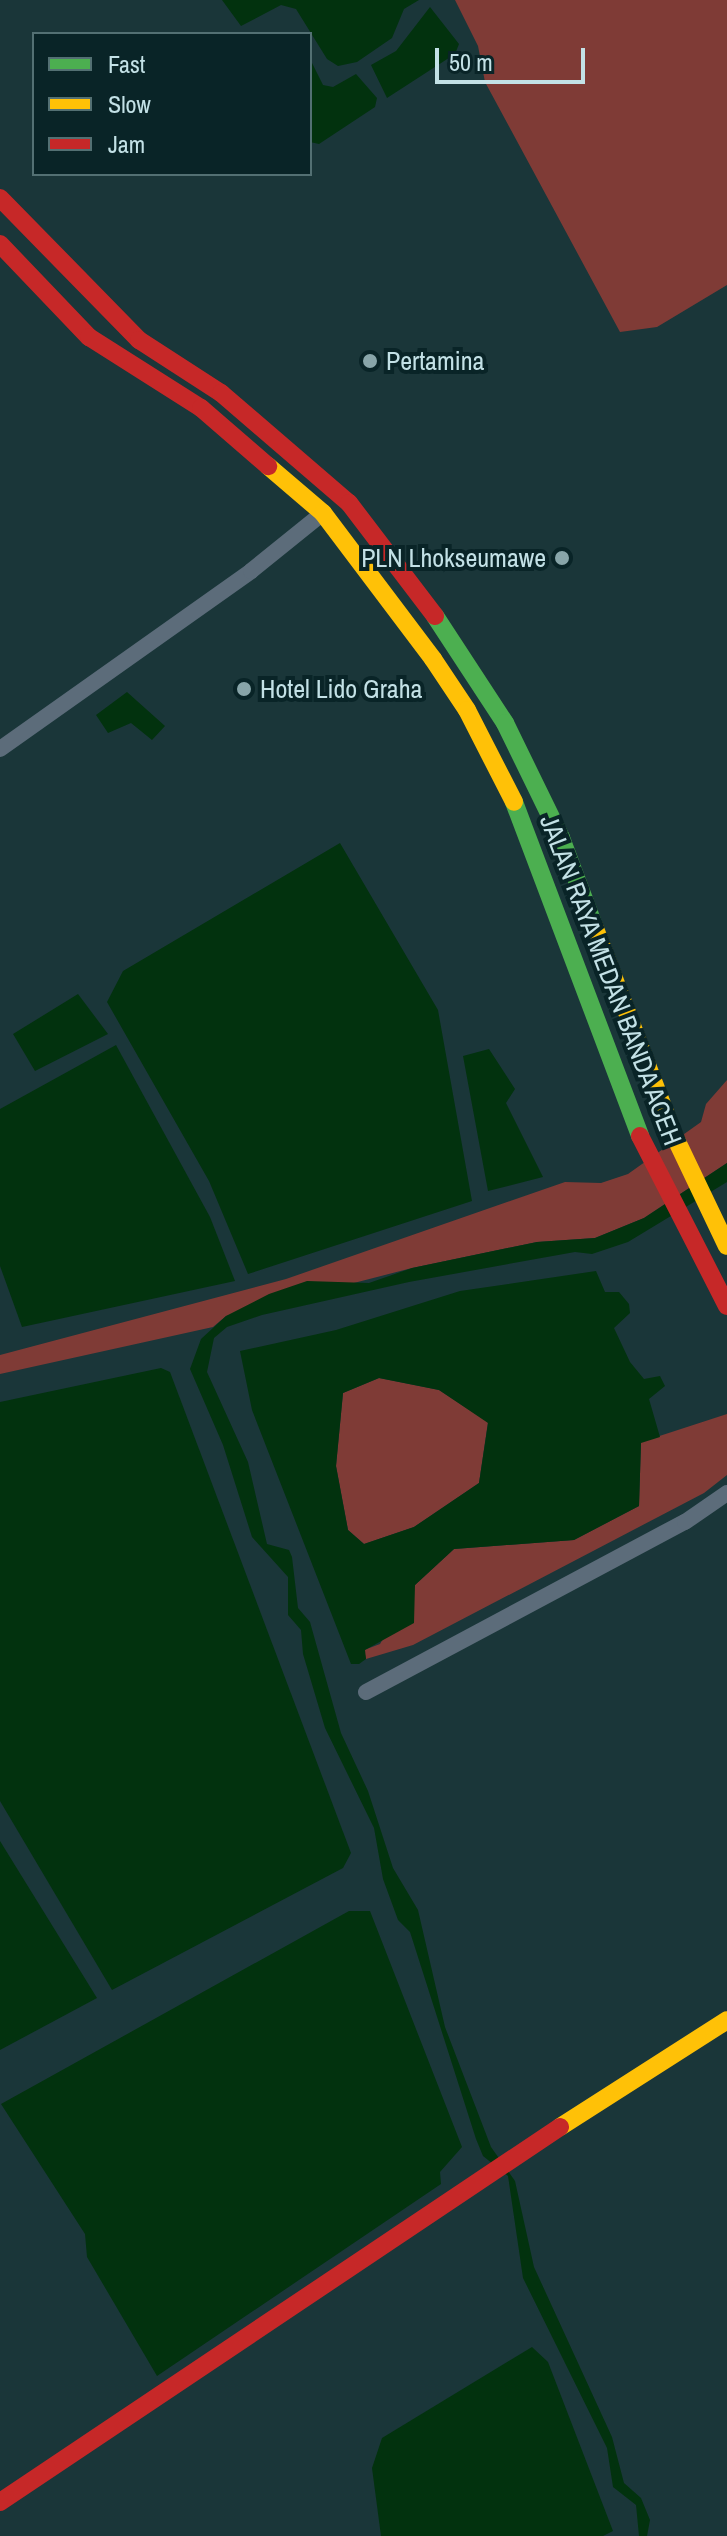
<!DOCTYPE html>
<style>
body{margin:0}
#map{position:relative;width:727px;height:2536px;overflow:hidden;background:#1a3639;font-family:"Archivo Narrow",sans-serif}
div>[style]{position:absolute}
.green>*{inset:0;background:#7f3b36}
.water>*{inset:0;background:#02320e}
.street>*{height:16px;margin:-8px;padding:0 8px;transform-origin:8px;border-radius:8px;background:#5c6c7a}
.fast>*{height:18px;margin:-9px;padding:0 9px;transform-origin:9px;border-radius:9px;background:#4caf50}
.slow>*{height:18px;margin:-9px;padding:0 9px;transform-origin:9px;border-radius:9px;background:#ffc107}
.jam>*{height:18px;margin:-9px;padding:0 9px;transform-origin:9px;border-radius:9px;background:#c62828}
.dots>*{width:22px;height:22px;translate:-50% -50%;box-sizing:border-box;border:4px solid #092427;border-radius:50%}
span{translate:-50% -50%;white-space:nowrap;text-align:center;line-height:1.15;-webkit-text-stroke:8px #092427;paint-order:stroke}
.poi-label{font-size:26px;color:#c3e1e6}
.left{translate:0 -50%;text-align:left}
.right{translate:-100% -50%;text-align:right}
.street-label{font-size:26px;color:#c3e1e6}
.legend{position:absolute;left:32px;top:32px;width:280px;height:144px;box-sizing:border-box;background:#092427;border:2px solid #537073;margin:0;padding:10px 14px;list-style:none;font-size:24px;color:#c3e1e6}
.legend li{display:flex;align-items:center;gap:16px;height:40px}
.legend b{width:40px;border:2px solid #537073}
.scale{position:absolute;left:435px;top:48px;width:150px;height:36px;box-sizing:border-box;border:4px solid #c3e1e6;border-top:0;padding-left:10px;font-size:24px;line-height:28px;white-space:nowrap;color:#c3e1e6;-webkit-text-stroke:6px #092427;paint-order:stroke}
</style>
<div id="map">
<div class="green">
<i style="clip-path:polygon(455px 0,727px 0,727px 285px,657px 327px,620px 332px,485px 82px,478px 46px)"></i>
<i style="clip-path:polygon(727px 1080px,727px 1163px,644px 1218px,595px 1238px,537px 1242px,412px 1268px,226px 1316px,213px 1327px,0 1374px,0 1355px,286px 1279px,565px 1182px,601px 1183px,628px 1174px,701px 1122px,706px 1104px)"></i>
<i style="clip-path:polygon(379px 1378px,439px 1390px,488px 1422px,479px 1483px,414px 1527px,364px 1544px,348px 1530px,336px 1466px,343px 1393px)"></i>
<i style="clip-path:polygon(727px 1414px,727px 1475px,704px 1493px,413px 1645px,366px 1659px,364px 1650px,380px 1644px,415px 1585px,454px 1549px,574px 1540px,639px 1506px,641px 1442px)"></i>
</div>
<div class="water">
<i style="clip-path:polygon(222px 0,419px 0,404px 9px,392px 38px,357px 62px,338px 66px,327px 59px,296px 9px,281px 5px,241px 26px)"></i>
<i style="clip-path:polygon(430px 7px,459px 44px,455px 54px,387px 98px,371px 65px,396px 51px)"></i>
<i style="clip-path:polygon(310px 59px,323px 85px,333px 87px,356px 74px,377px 98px,375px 107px,319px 144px,310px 142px)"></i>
<i style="clip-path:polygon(127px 692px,165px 726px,152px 740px,131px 723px,108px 733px,96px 715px)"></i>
<i style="clip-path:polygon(340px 843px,438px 1010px,472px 1201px,248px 1274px,209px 1181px,107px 1002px,123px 971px)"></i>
<i style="clip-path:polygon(78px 994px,108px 1034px,35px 1071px,13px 1034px)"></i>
<i style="clip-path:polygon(116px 1045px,210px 1217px,235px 1281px,22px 1327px,0 1266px,0 1109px)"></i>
<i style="clip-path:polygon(489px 1049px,515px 1089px,506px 1103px,543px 1177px,488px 1191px,463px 1056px)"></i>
<i style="clip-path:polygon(727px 1163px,727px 1182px,628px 1242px,592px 1254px,575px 1252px,409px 1282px,262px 1315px,227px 1327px,214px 1338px,207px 1372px,248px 1462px,267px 1544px,289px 1550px,292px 1557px,298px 1608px,310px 1622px,341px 1733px,368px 1791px,393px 1868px,418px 1910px,445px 2027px,491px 2147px,515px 2181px,534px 2267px,612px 2437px,624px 2483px,641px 2498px,650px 2520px,647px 2536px,639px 2536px,636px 2505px,613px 2487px,607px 2448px,523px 2278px,508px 2176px,483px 2156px,476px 2139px,410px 1932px,398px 1920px,383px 1879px,374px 1828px,325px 1728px,303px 1654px,301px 1630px,288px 1615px,288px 1577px,252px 1537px,223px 1445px,190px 1369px,201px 1339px,226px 1316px,269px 1294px,307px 1281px,369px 1283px,412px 1268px,537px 1242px,595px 1238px,644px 1218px)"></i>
<i style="clip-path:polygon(evenodd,596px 1271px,605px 1292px,619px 1292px,629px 1304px,630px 1313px,614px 1328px,630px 1362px,644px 1379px,660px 1376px,665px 1386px,649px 1399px,660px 1437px,641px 1443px,639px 1506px,574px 1540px,454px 1549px,415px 1585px,414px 1623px,365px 1650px,366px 1659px,359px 1664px,351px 1664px,252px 1410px,240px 1351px,336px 1330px,460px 1291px,596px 1271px,379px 1378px,439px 1390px,488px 1423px,479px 1483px,414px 1527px,364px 1544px,348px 1530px,336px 1466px,343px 1393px,379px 1378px)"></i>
<i style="clip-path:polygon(161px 1368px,170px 1372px,351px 1853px,343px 1868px,112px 1990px,0 1801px,0 1402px)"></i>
<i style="clip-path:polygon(0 1841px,97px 1998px,0 2050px)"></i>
<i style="clip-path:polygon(349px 1911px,370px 1911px,462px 2147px,440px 2172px,441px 2184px,157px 2376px,87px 2257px,85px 2234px,1px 2104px)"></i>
<i style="clip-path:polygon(532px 2347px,548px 2362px,613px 2531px,603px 2536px,381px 2536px,372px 2468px,382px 2438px)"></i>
</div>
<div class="street">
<i style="left:0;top:749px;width:308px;rotate:-35.3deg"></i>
<i style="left:251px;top:571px;width:92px;rotate:-38.9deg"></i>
<i style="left:366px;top:1692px;width:361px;rotate:-28.1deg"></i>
<i style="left:685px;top:1522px;width:51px;rotate:-34.6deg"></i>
</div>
<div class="fast">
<i style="left:435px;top:616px;width:128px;rotate:56.8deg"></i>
<i style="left:505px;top:723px;width:128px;rotate:64deg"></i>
<i style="left:561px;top:838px;width:94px;rotate:69.4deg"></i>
<i style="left:514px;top:802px;width:357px;rotate:69.3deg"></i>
</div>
<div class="slow">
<i style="left:268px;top:466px;width:72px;rotate:40.5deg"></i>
<i style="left:323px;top:513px;width:183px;rotate:53deg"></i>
<i style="left:433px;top:659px;width:61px;rotate:56.3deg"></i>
<i style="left:467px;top:710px;width:103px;rotate:62.9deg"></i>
<i style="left:594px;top:926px;width:222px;rotate:69.1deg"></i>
<i style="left:673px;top:1133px;width:125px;rotate:64.5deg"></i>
<i style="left:560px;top:2127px;width:198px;rotate:-32.6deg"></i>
</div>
<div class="jam">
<i style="left:0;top:198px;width:199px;rotate:45.6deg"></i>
<i style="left:139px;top:340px;width:98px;rotate:32.9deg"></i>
<i style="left:221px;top:393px;width:169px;rotate:40.7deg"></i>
<i style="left:349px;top:503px;width:142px;rotate:52.7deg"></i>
<i style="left:0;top:244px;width:129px;rotate:46.3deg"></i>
<i style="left:89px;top:337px;width:133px;rotate:32.4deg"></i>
<i style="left:201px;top:408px;width:89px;rotate:40.9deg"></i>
<i style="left:640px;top:1136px;width:191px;rotate:62.9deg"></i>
<i style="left:0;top:2502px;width:674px;rotate:-33.81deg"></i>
</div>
<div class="dots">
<i style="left:370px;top:361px;background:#88a5a9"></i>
<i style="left:562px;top:558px;background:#88a5a9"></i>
<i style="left:244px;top:689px;background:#88a5a9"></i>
</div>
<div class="poi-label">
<span class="left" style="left:386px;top:361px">Pertamina</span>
<span class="right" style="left:546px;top:558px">PLN Lhokseumawe</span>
<span class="left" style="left:260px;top:689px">Hotel Lido Graha</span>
</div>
<div class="street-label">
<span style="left:611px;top:980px;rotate:69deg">JALAN RAYA MEDAN BANDA ACEH</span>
</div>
<ul class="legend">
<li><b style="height:10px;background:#4caf50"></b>Fast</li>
<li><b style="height:10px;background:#ffc107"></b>Slow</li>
<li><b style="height:10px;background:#c62828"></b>Jam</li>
</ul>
<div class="scale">50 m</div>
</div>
